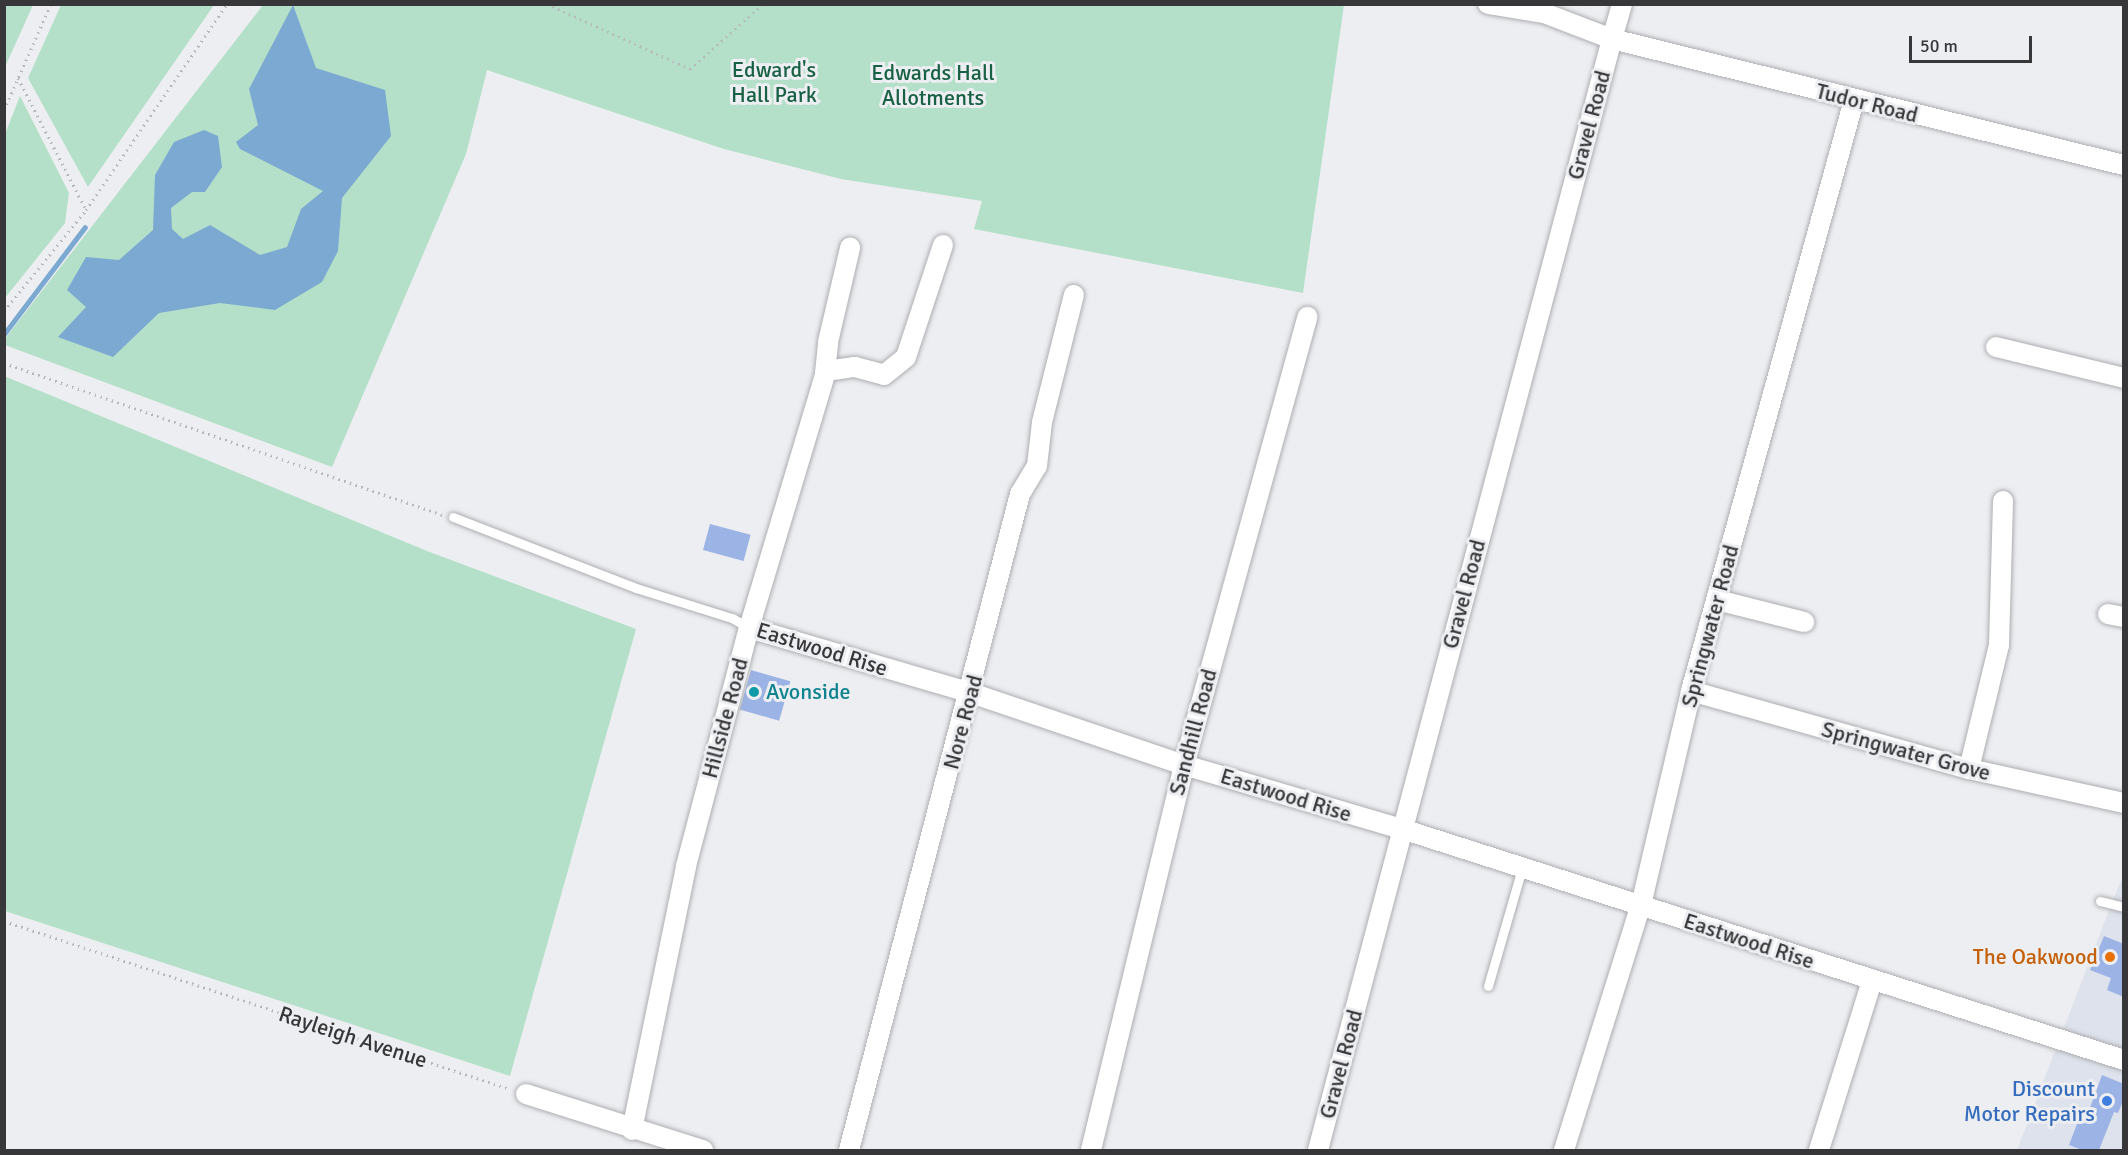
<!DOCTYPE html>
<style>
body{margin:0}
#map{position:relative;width:2128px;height:1155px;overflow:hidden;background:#edeef1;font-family:Signika,sans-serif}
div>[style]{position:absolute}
.built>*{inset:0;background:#dee2ec}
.green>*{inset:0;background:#b4e0c9}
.water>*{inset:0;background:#7ba9d1}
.stream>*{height:5px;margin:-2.5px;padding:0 2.5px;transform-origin:2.5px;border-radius:2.5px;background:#7ba9d1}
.building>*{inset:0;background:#9bb3e5;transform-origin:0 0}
.path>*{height:3px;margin-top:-1.5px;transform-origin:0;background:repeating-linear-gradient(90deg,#b6b7ba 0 1.5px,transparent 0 6px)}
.roads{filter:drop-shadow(0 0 2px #adaeb1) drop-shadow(0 0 2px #adaeb1)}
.lane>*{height:9px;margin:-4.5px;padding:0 4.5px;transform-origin:4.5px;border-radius:4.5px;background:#fff}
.street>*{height:20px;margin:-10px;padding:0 10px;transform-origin:10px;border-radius:10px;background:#fff}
.dots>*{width:16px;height:16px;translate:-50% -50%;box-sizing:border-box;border:3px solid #edeef1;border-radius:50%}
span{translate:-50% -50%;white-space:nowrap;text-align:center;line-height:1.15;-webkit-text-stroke:6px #edeef1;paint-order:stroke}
.park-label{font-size:22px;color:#186144}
.street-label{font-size:22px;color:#373739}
.culture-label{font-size:22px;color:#0d838f}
.left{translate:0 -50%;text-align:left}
.food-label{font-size:22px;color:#c56008}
.right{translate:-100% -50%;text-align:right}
.shop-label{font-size:22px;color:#366cbe}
.frame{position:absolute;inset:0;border:6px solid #373739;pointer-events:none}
.scale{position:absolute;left:1909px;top:36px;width:123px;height:27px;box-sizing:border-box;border:3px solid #373739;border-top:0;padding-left:8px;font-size:18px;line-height:21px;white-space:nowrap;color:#373739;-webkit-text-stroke:4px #edeef1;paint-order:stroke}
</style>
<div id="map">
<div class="built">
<i style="clip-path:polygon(2123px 876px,2123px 1150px,2017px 1150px,2111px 905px)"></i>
</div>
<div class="green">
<i style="clip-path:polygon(5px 4px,33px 5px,5px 67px,4px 5px)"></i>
<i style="clip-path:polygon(61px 5px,214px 5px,88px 187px,28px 78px)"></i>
<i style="clip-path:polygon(263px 5px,1344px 5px,1303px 293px,974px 229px,982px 201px,841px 179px,724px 149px,487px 70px,466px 154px,332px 467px,5px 345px,4px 340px)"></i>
<i style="clip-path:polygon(20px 96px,69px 193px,65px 223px,5px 298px,5px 134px)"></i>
<i style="clip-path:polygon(4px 376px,427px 551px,636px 629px,510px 1076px,5px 911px)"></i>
</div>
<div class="water">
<i style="clip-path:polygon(293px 5px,316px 68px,385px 90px,391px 136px,342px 198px,338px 251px,322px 282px,275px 310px,220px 303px,159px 313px,113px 357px,58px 337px,86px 307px,67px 290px,86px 257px,119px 260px,153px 230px,155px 175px,174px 142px,204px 130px,218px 136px,222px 167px,205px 192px,192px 192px,171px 208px,172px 229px,183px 239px,210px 225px,260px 255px,287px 247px,301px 209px,323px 191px,240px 149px,236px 142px,258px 125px,249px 89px)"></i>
</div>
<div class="stream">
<i style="left:4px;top:334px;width:134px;rotate:-52.9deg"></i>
</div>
<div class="building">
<i style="left:710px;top:524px;width:42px;height:27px;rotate:15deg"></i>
<i style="left:751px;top:670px;width:41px;height:41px;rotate:16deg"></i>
<i style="clip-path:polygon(2104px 936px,2124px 944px,2124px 997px,2107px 990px,2111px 978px,2090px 970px)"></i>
<i style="clip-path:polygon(2102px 1075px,2124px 1084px,2124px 1099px,2118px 1113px,2114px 1112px,2099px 1150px,2082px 1150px,2069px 1145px,2082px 1111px,2088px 1113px)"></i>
</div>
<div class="path">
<i style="left:547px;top:4px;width:157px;rotate:24.4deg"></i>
<i style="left:690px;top:69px;width:98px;rotate:-41.7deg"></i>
<i style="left:18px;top:78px;width:148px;rotate:62.7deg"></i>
<i style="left:4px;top:110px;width:116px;rotate:-66.1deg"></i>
<i style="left:4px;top:311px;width:130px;rotate:-50.9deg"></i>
<i style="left:86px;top:210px;width:250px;rotate:-55.6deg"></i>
<i style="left:4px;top:363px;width:464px;rotate:19.1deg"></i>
<i style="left:4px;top:921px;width:533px;rotate:18.37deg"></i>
</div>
<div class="roads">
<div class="lane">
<i style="left:453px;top:517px;width:196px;rotate:21.2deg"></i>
<i style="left:636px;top:588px;width:101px;rotate:17.4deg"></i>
<i style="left:732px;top:618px;width:20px;rotate:30deg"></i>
<i style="left:2100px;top:901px;width:25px;rotate:14deg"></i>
<i style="left:1488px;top:986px;width:123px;rotate:-73.9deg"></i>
</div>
<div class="street">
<i style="left:1488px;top:4px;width:57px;rotate:9.1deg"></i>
<i style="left:1544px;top:13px;width:73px;rotate:20.9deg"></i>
<i style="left:1612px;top:39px;width:36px;rotate:-74deg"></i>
<i style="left:1996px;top:347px;width:132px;rotate:13.6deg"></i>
<i style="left:825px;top:373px;width:31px;rotate:-84deg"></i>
<i style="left:828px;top:342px;width:97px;rotate:-76.8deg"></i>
<i style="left:1717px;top:600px;width:90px;rotate:14.2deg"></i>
<i style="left:2108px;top:614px;width:16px;rotate:11deg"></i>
<i style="left:749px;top:628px;width:231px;rotate:16.3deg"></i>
<i style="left:971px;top:693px;width:225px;rotate:18.7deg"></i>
<i style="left:1184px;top:765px;width:227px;rotate:16.4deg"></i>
<i style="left:1402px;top:829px;width:758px;rotate:17.74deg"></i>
<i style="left:1691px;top:691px;width:289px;rotate:15.7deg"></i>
<i style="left:1969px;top:769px;width:159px;rotate:12.4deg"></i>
<i style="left:1969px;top:769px;width:128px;rotate:-76.4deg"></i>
<i style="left:1999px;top:645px;width:144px;rotate:-88.4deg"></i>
<i style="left:526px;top:1094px;width:186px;rotate:17.6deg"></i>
<i style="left:632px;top:1130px;width:269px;rotate:-78.4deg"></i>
<i style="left:686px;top:866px;width:246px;rotate:-75.2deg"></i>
<i style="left:749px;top:628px;width:268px;rotate:-73.3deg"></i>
<i style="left:826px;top:371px;width:29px;rotate:-8deg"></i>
<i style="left:855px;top:367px;width:30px;rotate:15deg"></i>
<i style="left:884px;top:375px;width:28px;rotate:-39deg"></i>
<i style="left:906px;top:357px;width:118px;rotate:-71.7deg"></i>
<i style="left:849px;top:1150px;width:678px;rotate:-75.39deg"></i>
<i style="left:1020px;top:494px;width:33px;rotate:-59deg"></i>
<i style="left:1037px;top:466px;width:44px;rotate:-83.5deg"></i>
<i style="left:1042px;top:422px;width:131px;rotate:-75.9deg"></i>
<i style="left:1091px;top:1150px;width:396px;rotate:-76.4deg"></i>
<i style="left:1184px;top:765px;width:465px;rotate:-74.6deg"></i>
<i style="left:1318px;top:1150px;width:1149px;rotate:-75.18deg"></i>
<i style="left:1612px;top:39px;width:527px;rotate:13.83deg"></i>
<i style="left:1564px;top:1150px;width:257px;rotate:-72.6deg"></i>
<i style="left:1641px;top:905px;width:220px;rotate:-76.8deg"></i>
<i style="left:1691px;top:691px;width:613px;rotate:-74.58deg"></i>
<i style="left:1819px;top:1150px;width:177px;rotate:-72.6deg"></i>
</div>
</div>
<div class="dots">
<i style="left:754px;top:692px;background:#0f9aa8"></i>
<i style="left:2110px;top:957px;background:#e8710a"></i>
<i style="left:2107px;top:1101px;background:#3f7fe0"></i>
</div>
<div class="park-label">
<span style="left:774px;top:82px">Edward's<br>Hall Park</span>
<span style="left:933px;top:85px">Edwards Hall<br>Allotments</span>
</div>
<div class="street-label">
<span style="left:1867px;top:103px;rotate:14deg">Tudor Road</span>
<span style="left:1589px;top:125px;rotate:-75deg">Gravel Road</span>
<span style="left:1464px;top:594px;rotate:-75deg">Gravel Road</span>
<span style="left:1710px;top:626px;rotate:-75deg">Springwater Road</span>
<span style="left:822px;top:649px;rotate:17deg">Eastwood Rise</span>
<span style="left:725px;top:718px;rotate:-75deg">Hillside Road</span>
<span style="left:963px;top:722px;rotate:-75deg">Nore Road</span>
<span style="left:1193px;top:732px;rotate:-75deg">Sandhill Road</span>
<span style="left:1906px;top:751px;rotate:15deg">Springwater Grove</span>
<span style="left:1286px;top:795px;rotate:17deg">Eastwood Rise</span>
<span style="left:1749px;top:941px;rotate:18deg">Eastwood Rise</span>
<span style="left:353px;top:1037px;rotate:18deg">Rayleigh Avenue</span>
<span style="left:1341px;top:1064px;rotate:-75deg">Gravel Road</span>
</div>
<div class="culture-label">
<span class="left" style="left:766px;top:692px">Avonside</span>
</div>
<div class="food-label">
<span class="right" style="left:2098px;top:957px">The Oakwood</span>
</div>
<div class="shop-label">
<span class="right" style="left:2095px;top:1101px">Discount<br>Motor Repairs</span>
</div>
<div class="frame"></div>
<div class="scale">50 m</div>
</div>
